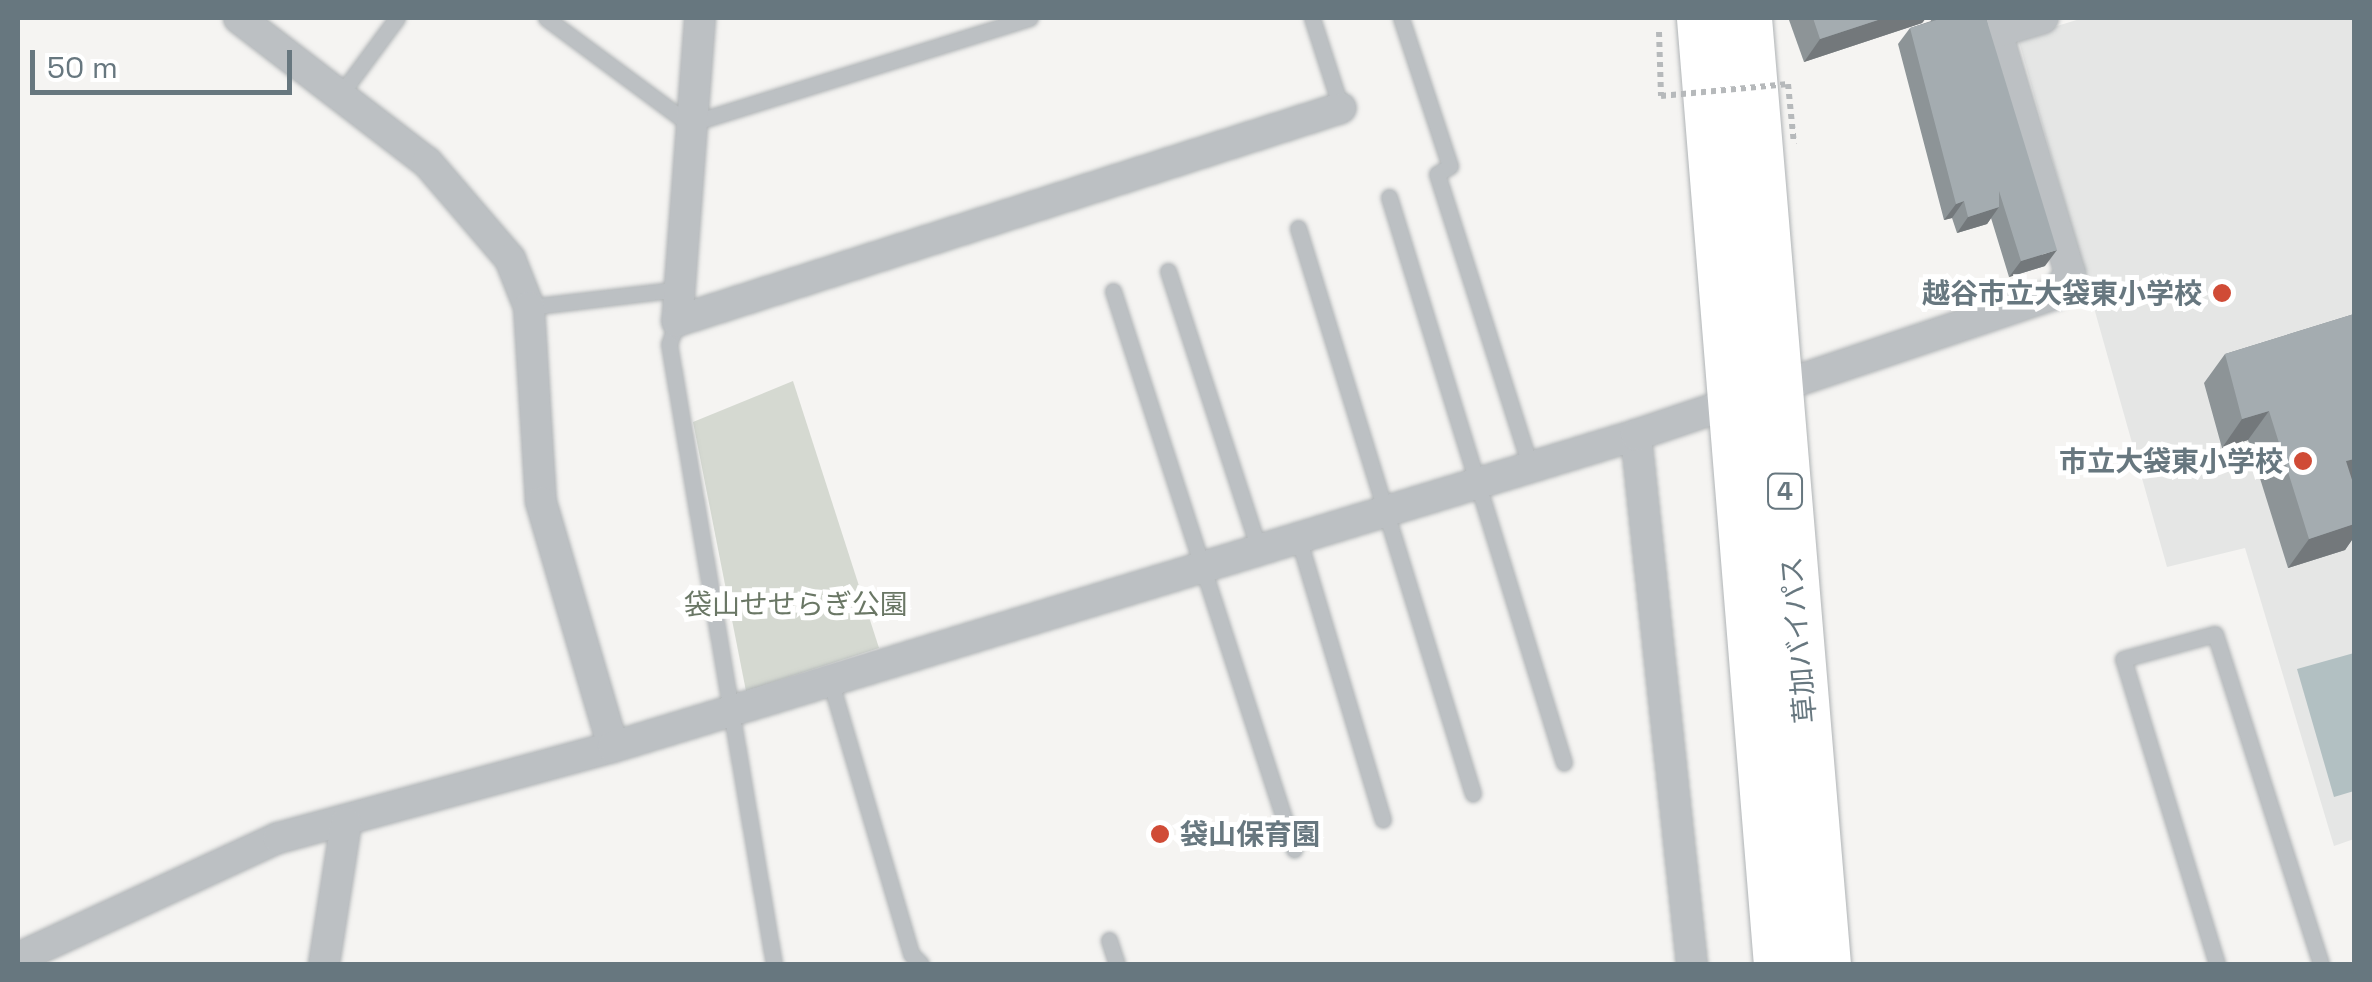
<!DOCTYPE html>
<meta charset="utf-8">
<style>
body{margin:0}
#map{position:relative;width:2372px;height:982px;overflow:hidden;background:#f5f4f2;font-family:"Space Grotesk","Noto Sans JP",sans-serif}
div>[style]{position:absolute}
.built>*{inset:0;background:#e5e6e5}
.green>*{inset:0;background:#d5d9d1}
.water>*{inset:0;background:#b2c0c2}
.roads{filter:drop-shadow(0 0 2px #b0b4b6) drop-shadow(0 0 2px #b0b4b6)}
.lane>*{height:15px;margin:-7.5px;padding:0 7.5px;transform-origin:7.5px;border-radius:7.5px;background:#bcc0c3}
.street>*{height:30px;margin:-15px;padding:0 15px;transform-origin:15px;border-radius:15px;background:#bcc0c3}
.highway>*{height:55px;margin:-27.5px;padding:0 27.5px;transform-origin:27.5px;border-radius:27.5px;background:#fff}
.path-bridge>*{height:6px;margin-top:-3px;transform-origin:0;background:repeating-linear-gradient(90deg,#b6b9bb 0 5px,transparent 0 10px)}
.wall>*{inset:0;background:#8d9497}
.shaded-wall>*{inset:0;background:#73787b}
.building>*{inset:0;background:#a4acb0}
.dots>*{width:28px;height:28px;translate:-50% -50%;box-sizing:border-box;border:5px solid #fff;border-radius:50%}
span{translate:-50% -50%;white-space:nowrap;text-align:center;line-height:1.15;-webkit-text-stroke:10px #fff;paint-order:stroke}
.shield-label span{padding:2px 8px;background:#fff;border:2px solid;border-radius:8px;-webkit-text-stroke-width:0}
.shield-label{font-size:25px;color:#67777f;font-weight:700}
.poi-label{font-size:28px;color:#67777f;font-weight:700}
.right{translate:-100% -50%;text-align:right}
.left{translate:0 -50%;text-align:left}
.park-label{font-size:28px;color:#6a7765}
.street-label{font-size:28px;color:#67777f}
.frame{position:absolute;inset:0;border:20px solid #67777f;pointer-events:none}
.scale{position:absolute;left:30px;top:50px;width:262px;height:45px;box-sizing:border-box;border:5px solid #67777f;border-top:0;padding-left:12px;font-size:30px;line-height:35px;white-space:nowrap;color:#67777f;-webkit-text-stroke:8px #fff;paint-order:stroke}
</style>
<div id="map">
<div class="built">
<i style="clip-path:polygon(2083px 18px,2354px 18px,2354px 839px,2334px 846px,2245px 548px,2167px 567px,2018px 38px)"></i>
</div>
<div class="green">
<i style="clip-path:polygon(793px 381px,879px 648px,746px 691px,693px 422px)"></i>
</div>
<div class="water">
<i style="clip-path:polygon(2354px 653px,2354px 791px,2334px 797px,2297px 669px)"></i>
</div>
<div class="roads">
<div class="lane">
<i style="left:546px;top:18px;width:178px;rotate:36.5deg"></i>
<i style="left:689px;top:124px;width:357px;rotate:-17.3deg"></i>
<i style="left:1312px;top:18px;width:95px;rotate:72.1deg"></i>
<i style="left:1401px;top:18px;width:156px;rotate:71.7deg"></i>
<i style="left:1450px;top:166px;width:15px;rotate:148deg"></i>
<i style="left:1437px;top:174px;width:306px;rotate:72.3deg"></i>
<i style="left:340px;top:95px;width:96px;rotate:-53.5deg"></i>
<i style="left:1389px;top:197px;width:592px;rotate:72.82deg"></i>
<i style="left:1298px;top:228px;width:592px;rotate:72.82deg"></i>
<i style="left:1168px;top:271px;width:293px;rotate:71.9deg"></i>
<i style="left:1113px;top:291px;width:587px;rotate:72.03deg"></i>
<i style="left:529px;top:307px;width:151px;rotate:-6.8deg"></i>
<i style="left:677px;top:321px;width:24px;rotate:109deg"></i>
<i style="left:669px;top:344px;width:629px;rotate:80.39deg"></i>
<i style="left:1298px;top:537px;width:295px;rotate:73.3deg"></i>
<i style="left:830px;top:680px;width:286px;rotate:73.5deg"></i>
<i style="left:911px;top:954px;width:14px;rotate:45deg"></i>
<i style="left:1109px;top:940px;width:25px;rotate:72deg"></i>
<i style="left:2217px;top:964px;width:319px;rotate:-107.1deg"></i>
<i style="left:2123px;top:659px;width:95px;rotate:-15.2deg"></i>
<i style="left:2215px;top:634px;width:347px;rotate:72.2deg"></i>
</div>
<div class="street">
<i style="left:239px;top:18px;width:237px;rotate:37.5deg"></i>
<i style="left:427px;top:162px;width:128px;rotate:49.4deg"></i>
<i style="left:510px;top:259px;width:52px;rotate:68.4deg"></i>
<i style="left:529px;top:307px;width:195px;rotate:86.5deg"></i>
<i style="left:541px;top:502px;width:255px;rotate:73.6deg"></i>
<i style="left:700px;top:18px;width:304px;rotate:94.3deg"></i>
<i style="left:677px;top:321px;width:697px;rotate:-17.79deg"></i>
<i style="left:1636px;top:435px;width:532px;rotate:83.96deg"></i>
<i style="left:18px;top:958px;width:286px;rotate:-24.8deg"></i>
<i style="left:278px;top:838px;width:347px;rotate:-15.2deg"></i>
<i style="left:613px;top:747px;width:1070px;rotate:-16.96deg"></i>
<i style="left:1636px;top:435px;width:442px;rotate:-18.6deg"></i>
<i style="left:2055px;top:294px;width:26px;rotate:-54deg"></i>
<i style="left:2070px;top:273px;width:252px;rotate:-106.9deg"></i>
<i style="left:1997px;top:32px;width:48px;rotate:-16.9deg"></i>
<i style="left:324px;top:964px;width:143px;rotate:-81.1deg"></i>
</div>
<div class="highway">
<i style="left:1704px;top:18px;width:949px;rotate:85.35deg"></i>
<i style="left:1744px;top:18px;width:949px;rotate:85.23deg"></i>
</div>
</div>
<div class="path-bridge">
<i style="left:1659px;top:32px;width:64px;rotate:88.2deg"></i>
<i style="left:1661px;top:96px;width:128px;rotate:-5.4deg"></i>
<i style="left:1788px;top:84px;width:60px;rotate:84.3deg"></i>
</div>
<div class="wall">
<i style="clip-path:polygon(1791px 18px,1926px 18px,1922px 23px,1804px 62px,1789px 20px)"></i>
<i style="clip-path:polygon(1930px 18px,1986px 18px,2045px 266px,2009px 277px,1991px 218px,1987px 224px,1957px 233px,1952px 218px,1944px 220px,1898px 44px,1910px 28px,1931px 21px)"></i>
<i style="clip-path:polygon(2354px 314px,2354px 481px,2353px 482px,2354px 486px,2354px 537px,2345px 550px,2288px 568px,2248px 440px,2222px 448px,2204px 383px,2225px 354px)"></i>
</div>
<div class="shaded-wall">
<i style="clip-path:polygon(1884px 18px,1926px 18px,1922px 23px,1804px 62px,1820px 39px)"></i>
<i style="clip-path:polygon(1964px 201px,1952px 218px,1944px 220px,1956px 204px)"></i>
<i style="clip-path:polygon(1999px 207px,1987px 224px,1957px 233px,1968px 217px)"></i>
<i style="clip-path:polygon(2057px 250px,2045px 266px,2009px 277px,2021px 261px)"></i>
<i style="clip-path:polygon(2269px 411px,2248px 440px,2222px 448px,2242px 419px)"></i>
<i style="clip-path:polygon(2354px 459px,2354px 481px,2326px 490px,2346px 461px)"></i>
<i style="clip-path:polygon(2354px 524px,2354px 537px,2345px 550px,2288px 568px,2309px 539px)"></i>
</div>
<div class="building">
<i style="clip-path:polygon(1813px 18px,1884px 18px,1820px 39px)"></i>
<i style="clip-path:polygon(1943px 18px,1986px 18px,2057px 250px,2021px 261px,1999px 191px,1999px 207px,1968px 217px,1964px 201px,1956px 204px,1910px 28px)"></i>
<i style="clip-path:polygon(2354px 314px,2354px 459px,2346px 461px,2354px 486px,2354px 524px,2309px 539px,2269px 411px,2242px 419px,2225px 354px)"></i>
</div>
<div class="dots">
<i style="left:2222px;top:293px;background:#d04b36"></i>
<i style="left:2303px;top:461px;background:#d04b36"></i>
<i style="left:1160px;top:834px;background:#d04b36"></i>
</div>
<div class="shield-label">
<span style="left:1785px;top:491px">4</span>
</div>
<div class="poi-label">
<span class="right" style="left:2202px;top:293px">越谷市立大袋東小学校</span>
<span class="right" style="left:2283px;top:461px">市立大袋東小学校</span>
<span class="left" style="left:1180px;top:834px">袋山保育園</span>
</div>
<div class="park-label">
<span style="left:796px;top:604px">袋山せせらぎ公園</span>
</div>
<div class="street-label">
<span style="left:1798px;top:640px;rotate:-95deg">草加バイパス</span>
</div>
<div class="frame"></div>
<div class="scale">50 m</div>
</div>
